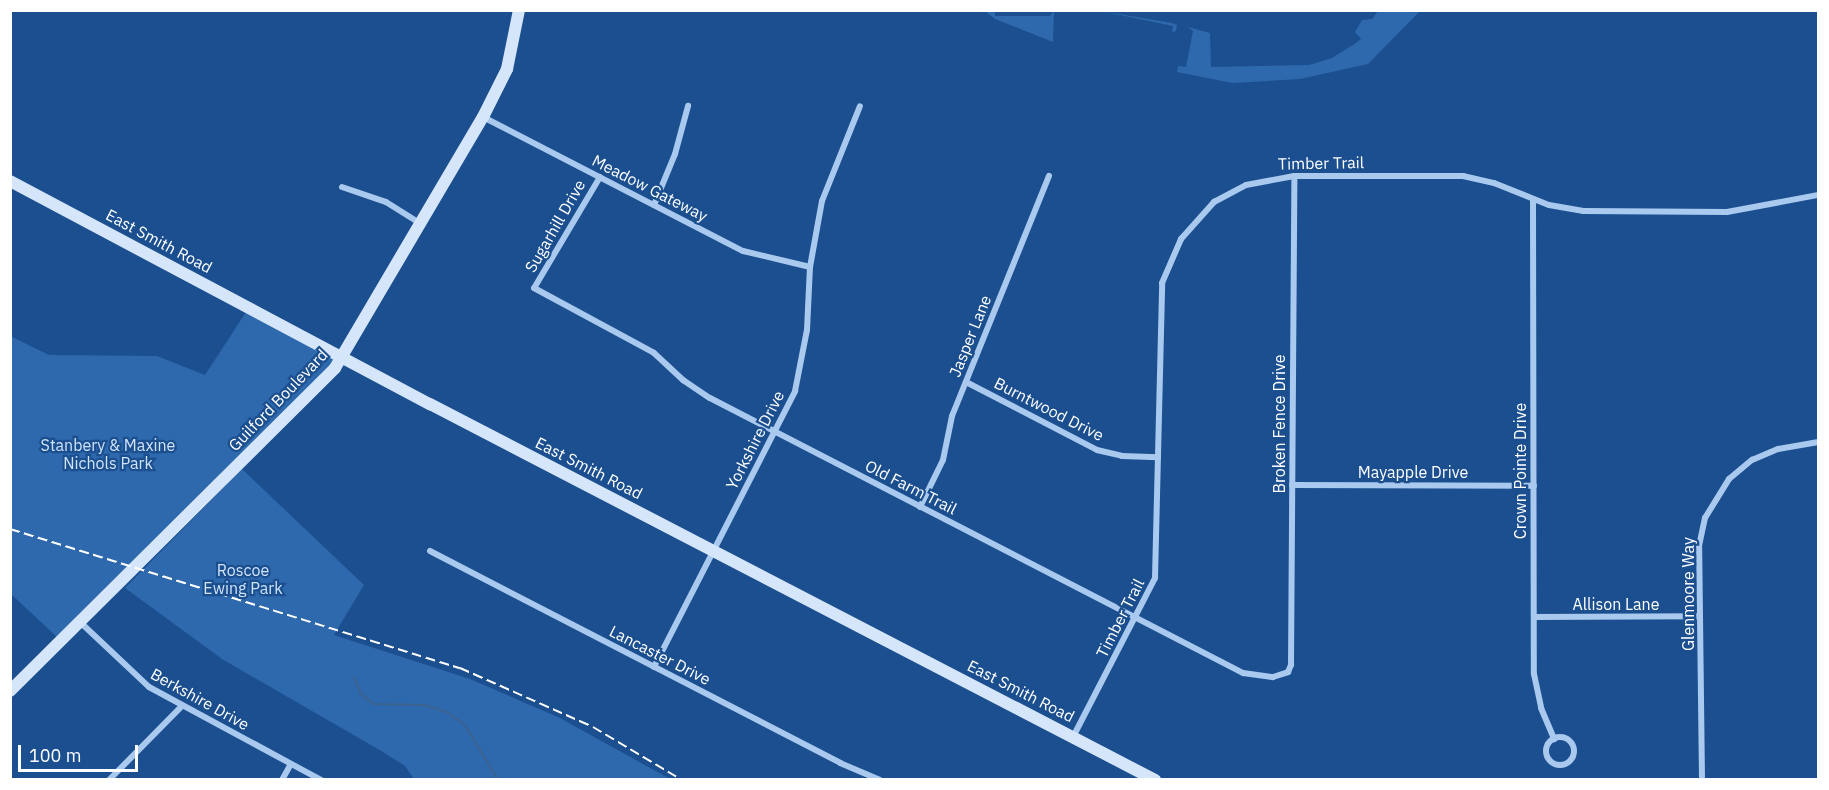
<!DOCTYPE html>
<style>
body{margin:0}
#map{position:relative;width:1829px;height:790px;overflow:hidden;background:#1b4f8f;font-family:"IBM Plex Sans",sans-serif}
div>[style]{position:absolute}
.green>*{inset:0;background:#2e69ad}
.stream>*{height:2px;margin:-1px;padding:0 1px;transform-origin:1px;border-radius:1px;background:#3c6290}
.street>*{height:6px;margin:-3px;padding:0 3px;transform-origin:3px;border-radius:3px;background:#a9c9ee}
.street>.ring{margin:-3px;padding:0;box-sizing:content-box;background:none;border:6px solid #a9c9ee;border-radius:50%}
.secondary>*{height:12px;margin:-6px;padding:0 6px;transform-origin:6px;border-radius:6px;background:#d6e6fa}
.rail>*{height:2px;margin-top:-1px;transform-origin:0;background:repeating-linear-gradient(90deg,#fff 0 10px,transparent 0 14.5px)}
span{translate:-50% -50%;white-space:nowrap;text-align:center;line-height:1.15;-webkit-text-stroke:4.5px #1b4f8f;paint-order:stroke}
.street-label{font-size:16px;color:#fff}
.park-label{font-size:16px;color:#cfe3fa}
.frame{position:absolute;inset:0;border:12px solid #fff;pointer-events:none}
.scale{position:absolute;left:18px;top:745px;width:120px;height:27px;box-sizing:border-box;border:3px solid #fff;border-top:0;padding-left:8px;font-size:18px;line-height:21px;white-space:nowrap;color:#fff;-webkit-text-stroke:4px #1b4f8f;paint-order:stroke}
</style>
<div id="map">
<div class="green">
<i style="clip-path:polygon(985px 11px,995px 11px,995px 16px,1050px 16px,1054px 11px,1053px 42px,995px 19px)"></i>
<i style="clip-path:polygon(1101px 11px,1172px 23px,1177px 25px,1176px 31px,1172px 32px,1173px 26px)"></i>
<i style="clip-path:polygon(1378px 11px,1420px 11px,1368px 64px,1300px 79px,1232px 83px,1177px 72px,1178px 66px,1186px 67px,1193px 31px,1188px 27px,1210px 33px,1211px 67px,1309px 65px,1332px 58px,1356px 43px,1361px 39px,1355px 32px,1362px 20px,1372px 19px)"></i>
<i style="clip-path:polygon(248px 309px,340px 358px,57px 637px,11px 594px,10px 336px,49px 355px,157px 356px,205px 375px)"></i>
<i style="clip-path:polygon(242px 469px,364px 585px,334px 635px,470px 679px,560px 718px,670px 779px,414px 779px,405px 766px,383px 752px,222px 659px,125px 588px)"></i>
</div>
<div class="stream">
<i style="left:354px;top:677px;width:18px;rotate:68deg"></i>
<i style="left:361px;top:694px;width:16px;rotate:38deg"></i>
<i style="left:374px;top:704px;width:51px;rotate:1.1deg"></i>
<i style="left:425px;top:705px;width:23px;rotate:18deg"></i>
<i style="left:447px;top:712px;width:22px;rotate:36deg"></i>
<i style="left:465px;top:725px;width:64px;rotate:59deg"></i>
</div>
<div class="street">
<i style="left:483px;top:117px;width:292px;rotate:27.3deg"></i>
<i style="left:743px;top:251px;width:69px;rotate:13.4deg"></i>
<i style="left:600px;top:177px;width:129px;rotate:120.7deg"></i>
<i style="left:534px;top:288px;width:136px;rotate:28.4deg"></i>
<i style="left:654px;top:353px;width:40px;rotate:43deg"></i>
<i style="left:683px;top:380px;width:32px;rotate:34deg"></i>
<i style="left:710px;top:398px;width:600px;rotate:27.29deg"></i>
<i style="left:1243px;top:673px;width:30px;rotate:8deg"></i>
<i style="left:1273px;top:677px;width:16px;rotate:-18deg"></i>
<i style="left:1288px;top:672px;width:8px;rotate:-67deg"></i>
<i style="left:1291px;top:665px;width:489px;rotate:-89.6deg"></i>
<i style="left:342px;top:187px;width:46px;rotate:18.8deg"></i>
<i style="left:386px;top:202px;width:40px;rotate:32deg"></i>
<i style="left:1533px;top:199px;width:475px;rotate:89.9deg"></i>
<i style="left:1534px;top:674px;width:35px;rotate:78deg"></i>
<i style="left:1541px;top:708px;width:34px;rotate:67deg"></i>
<i style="left:654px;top:205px;width:55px;rotate:-67.6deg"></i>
<i style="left:675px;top:154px;width:50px;rotate:-74.8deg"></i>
<i style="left:966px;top:382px;width:148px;rotate:27.4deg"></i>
<i style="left:1097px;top:450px;width:26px;rotate:13deg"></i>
<i style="left:1122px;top:456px;width:36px;rotate:2deg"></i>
<i style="left:1292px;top:485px;width:242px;rotate:0.2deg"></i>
<i style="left:920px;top:507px;width:52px;rotate:-63.9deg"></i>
<i style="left:943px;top:460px;width:45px;rotate:-78.4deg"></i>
<i style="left:952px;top:416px;width:259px;rotate:-68deg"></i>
<i style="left:430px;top:551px;width:462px;rotate:27.3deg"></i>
<i style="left:840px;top:763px;width:43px;rotate:23deg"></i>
<i style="left:1534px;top:617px;width:164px;rotate:-0.3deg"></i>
<i style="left:80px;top:622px;width:95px;rotate:43.3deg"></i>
<i style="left:149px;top:687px;width:196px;rotate:28.4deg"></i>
<i style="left:654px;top:667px;width:310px;rotate:-62.9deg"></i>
<i style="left:795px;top:391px;width:62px;rotate:-78.9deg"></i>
<i style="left:807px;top:330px;width:63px;rotate:-87.3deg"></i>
<i style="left:810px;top:267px;width:67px;rotate:-79.7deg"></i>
<i style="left:822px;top:201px;width:102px;rotate:-68.2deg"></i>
<i style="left:1073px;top:737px;width:179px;rotate:-62.7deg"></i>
<i style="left:1155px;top:578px;width:295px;rotate:-88.6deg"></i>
<i style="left:1162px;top:283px;width:48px;rotate:-66.6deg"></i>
<i style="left:1181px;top:239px;width:50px;rotate:-48.3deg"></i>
<i style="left:1214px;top:202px;width:36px;rotate:-28deg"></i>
<i style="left:1246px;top:185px;width:49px;rotate:-10.6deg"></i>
<i style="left:1294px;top:176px;width:169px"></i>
<i style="left:1463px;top:176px;width:32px;rotate:13deg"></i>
<i style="left:1494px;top:183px;width:59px;rotate:21.8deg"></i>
<i style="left:1549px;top:205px;width:35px;rotate:10deg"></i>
<i style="left:1583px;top:211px;width:144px;rotate:0.4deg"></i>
<i style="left:1727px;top:212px;width:93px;rotate:-10.6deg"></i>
<i class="ring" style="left:1546px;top:737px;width:22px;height:22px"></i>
<i style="left:109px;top:780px;width:104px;rotate:-45.4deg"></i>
<i style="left:282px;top:780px;width:18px;rotate:-61deg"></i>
<i style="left:1702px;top:780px;width:234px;rotate:-90.7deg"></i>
<i style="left:1699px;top:546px;width:29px;rotate:-78deg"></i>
<i style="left:1705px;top:518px;width:46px;rotate:-58.4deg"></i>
<i style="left:1729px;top:479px;width:30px;rotate:-40deg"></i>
<i style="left:1752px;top:460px;width:28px;rotate:-23deg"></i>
<i style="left:1778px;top:449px;width:41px;rotate:-9.9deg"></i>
</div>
<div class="secondary">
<i style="left:10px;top:181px;width:476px;rotate:28deg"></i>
<i style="left:430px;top:404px;width:817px;rotate:27.41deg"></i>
<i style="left:10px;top:691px;width:458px;rotate:-44.8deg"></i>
<i style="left:335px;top:368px;width:291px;rotate:-59.5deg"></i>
<i style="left:483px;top:117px;width:54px;rotate:-63.4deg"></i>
<i style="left:507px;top:69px;width:60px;rotate:-78.5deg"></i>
</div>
<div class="rail">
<i style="left:10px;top:529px;width:471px;rotate:17.2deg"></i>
<i style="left:460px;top:668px;width:145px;rotate:23.9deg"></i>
<i style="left:593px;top:727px;width:104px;rotate:30.8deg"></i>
</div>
<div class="street-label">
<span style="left:1321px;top:163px;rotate:-1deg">Timber Trail</span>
<span style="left:650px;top:188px;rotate:27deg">Meadow Gateway</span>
<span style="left:555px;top:226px;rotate:-60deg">Sugarhill Drive</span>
<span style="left:159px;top:241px;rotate:28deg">East Smith Road</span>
<span style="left:970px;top:336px;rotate:-68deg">Jasper Lane</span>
<span style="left:278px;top:400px;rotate:-46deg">Guilford Boulevard</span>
<span style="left:1049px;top:409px;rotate:27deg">Burntwood Drive</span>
<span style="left:1279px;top:424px;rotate:-90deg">Broken Fence Drive</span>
<span style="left:755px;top:440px;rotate:-63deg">Yorkshire Drive</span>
<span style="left:589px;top:468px;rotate:27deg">East Smith Road</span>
<span style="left:1520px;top:471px;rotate:-90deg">Crown Pointe Drive</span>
<span style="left:1413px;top:472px">Mayapple Drive</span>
<span style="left:911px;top:487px;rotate:27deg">Old Farm Trail</span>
<span style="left:1688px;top:594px;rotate:-90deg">Glenmoore Way</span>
<span style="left:1616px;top:604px">Allison Lane</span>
<span style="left:1120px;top:618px;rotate:-63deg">Timber Trail</span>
<span style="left:660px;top:655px;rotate:27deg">Lancaster Drive</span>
<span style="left:1021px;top:691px;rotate:27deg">East Smith Road</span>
<span style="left:200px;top:699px;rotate:29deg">Berkshire Drive</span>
</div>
<div class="park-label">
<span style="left:108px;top:454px">Stanbery &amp; Maxine<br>Nichols Park</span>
<span style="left:243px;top:579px">Roscoe<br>Ewing Park</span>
</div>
<div class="frame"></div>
<div class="scale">100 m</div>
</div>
